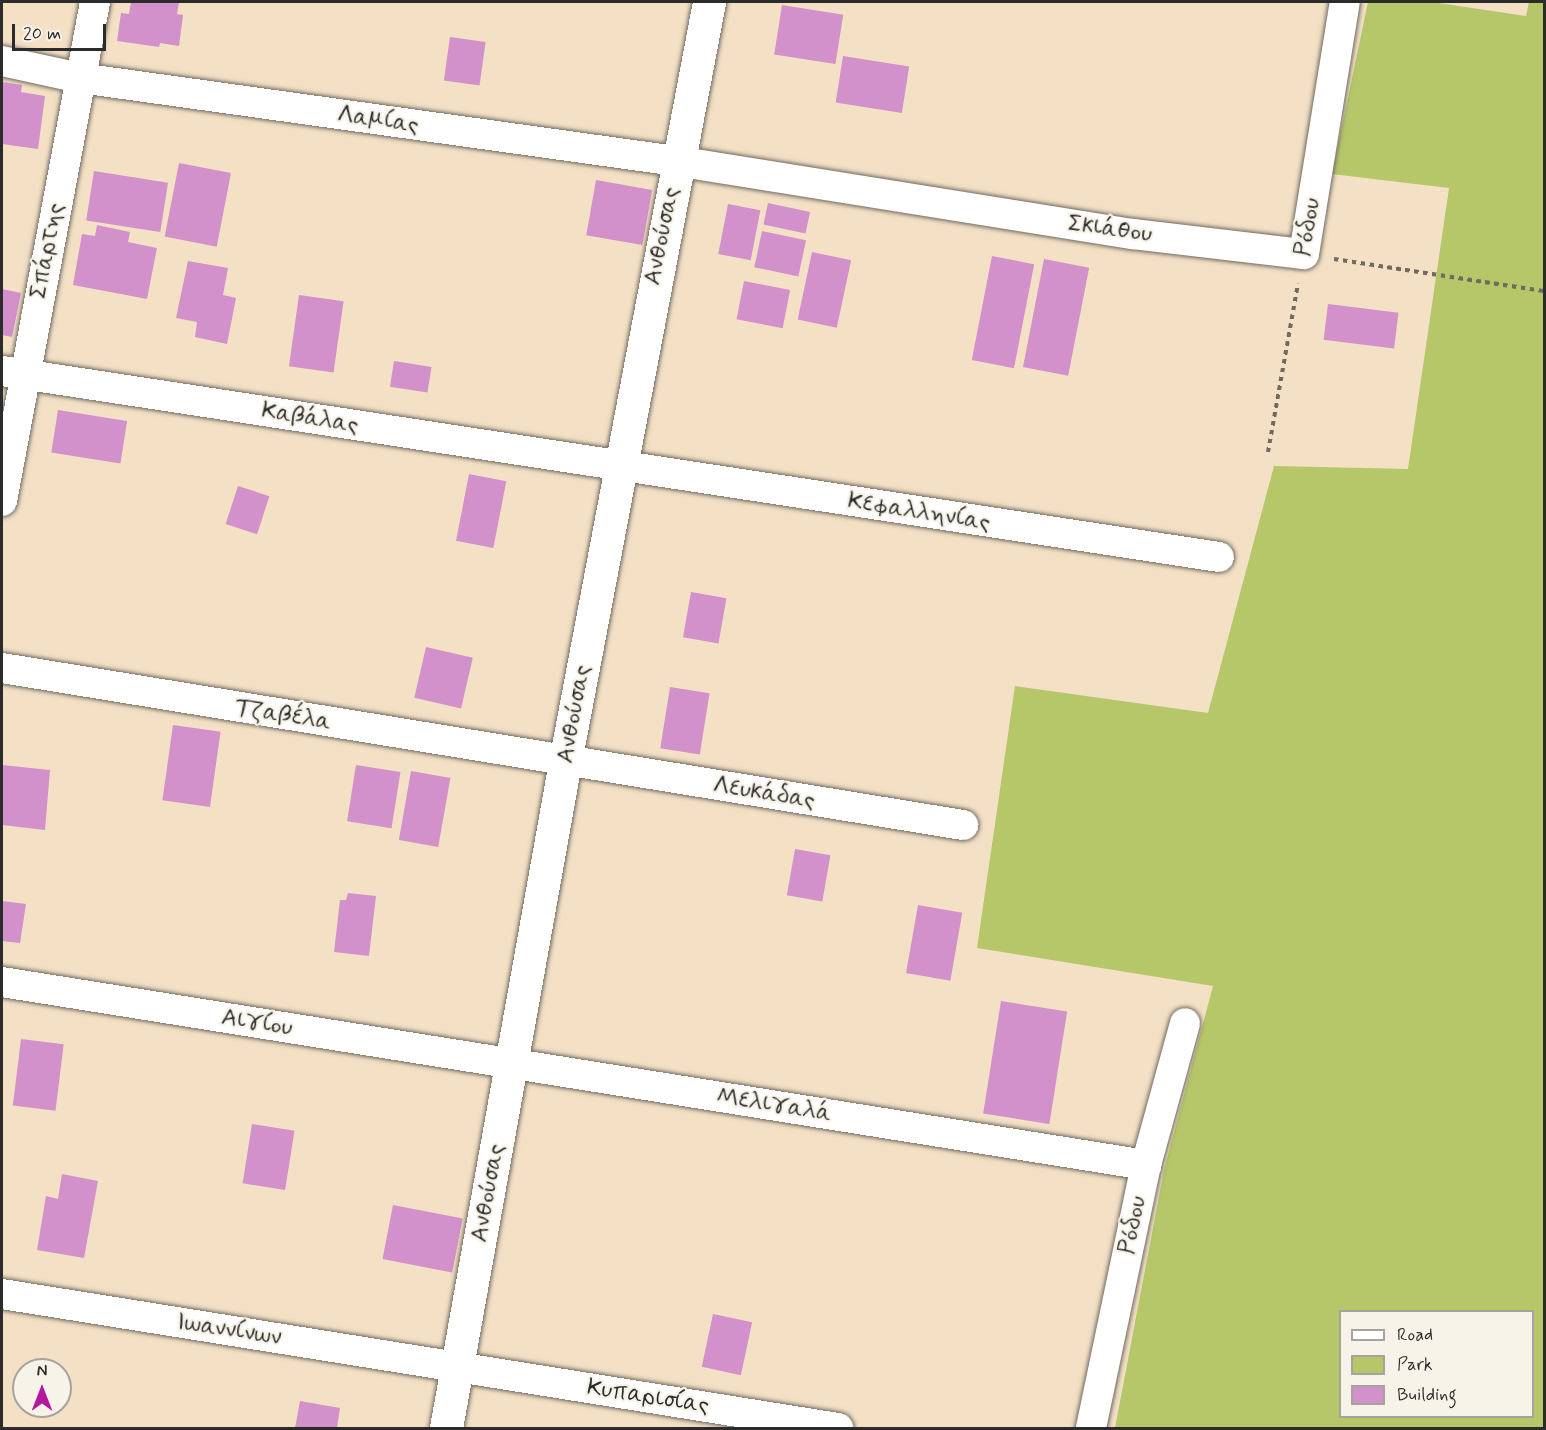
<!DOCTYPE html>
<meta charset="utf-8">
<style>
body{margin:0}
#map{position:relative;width:1546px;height:1430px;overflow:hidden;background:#f3e0c5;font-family:Mynerve,sans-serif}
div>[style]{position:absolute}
.green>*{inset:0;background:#b6c769}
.building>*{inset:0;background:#d291cb;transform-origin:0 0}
.path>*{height:4px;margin-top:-2px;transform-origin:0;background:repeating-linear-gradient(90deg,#716a61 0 4.5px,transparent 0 9px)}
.roads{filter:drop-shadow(0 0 2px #716a61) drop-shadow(0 0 2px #716a61)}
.minor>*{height:30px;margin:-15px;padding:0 15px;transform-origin:15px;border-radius:15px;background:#fff}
.tertiary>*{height:33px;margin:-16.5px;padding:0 16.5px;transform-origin:16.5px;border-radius:16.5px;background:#fff}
span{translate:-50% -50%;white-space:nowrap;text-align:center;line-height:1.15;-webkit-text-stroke:4.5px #f7f3e8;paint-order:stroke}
.street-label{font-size:24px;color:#2b2b2b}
.frame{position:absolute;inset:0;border:3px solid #2b2b2b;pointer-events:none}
.legend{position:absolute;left:1339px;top:1310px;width:195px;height:108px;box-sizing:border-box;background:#f7f3e8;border:2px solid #a5a39c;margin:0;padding:8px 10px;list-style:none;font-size:18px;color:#2b2b2b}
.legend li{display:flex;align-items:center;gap:12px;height:30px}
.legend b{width:30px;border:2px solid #a5a39c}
.north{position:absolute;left:12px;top:1358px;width:60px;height:60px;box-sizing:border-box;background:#f7f3e8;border:2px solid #a5a39c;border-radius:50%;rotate:0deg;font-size:16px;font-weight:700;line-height:24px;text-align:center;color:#2b2b2b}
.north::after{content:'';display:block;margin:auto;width:21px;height:27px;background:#b5179e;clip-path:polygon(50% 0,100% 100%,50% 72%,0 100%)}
.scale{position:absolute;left:12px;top:24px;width:94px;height:27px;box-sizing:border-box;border:3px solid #2b2b2b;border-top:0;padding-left:8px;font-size:18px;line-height:21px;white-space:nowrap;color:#2b2b2b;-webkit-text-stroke:4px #f7f3e8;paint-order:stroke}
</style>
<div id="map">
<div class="green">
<i style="clip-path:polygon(evenodd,1368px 2px,1432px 2px,1526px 16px,1529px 2px,1544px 2px,1544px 1428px,1115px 1428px,1164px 1170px,1213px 986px,977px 948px,1015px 686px,1208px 713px,1274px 466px,1408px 469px,1449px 188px,1332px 174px,1368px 2px,1340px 1312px,1532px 1312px,1532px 1416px,1340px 1416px,1340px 1312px)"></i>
</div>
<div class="building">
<i style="clip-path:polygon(131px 2px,179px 2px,177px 14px,183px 15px,179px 46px,160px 43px,159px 47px,117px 41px,121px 13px,129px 14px)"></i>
<i style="left:782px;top:5px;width:62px;height:50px;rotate:9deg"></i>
<i style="left:450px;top:37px;width:36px;height:44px;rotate:8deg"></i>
<i style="left:843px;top:56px;width:67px;height:47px;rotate:9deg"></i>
<i style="clip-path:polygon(2px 82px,22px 85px,21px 92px,45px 96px,38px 149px,2px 144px)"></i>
<i style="left:179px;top:163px;width:53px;height:75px;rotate:11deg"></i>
<i style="left:94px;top:171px;width:75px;height:50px;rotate:9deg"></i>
<i style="left:596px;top:180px;width:57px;height:56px;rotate:10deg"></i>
<i style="left:768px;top:203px;width:43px;height:22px;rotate:12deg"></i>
<i style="left:728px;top:204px;width:33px;height:51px;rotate:11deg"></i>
<i style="clip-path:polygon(97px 225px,130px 232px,128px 242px,157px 248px,147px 299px,73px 285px,82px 234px,95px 236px)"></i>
<i style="left:762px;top:231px;width:45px;height:37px;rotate:12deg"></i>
<i style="left:812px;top:252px;width:40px;height:69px;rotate:12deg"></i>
<i style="left:992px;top:256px;width:43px;height:106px;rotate:11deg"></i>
<i style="left:1044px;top:259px;width:46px;height:110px;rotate:11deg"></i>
<i style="clip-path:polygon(188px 261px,228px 268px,223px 295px,236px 298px,227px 344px,195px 337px,197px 322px,176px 318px)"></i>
<i style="left:744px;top:281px;width:47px;height:39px;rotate:11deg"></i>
<i style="clip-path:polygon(2px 289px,21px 293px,12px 337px,2px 335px)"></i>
<i style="left:299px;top:295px;width:45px;height:72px;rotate:8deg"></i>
<i style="left:1328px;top:304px;width:71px;height:36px;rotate:7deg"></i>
<i style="left:394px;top:361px;width:38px;height:26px;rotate:9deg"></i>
<i style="left:58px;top:410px;width:70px;height:43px;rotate:9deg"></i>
<i style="left:469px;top:474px;width:38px;height:68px;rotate:11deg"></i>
<i style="left:238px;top:486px;width:33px;height:40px;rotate:18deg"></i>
<i style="left:691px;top:592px;width:36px;height:46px;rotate:10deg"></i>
<i style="left:426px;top:647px;width:48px;height:52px;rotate:13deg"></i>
<i style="left:670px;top:687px;width:40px;height:62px;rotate:9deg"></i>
<i style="left:173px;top:725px;width:48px;height:76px;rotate:8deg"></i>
<i style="clip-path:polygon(2px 765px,50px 770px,45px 830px,2px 825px)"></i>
<i style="left:356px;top:765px;width:45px;height:57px;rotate:9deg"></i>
<i style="left:411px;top:771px;width:40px;height:70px;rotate:10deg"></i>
<i style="left:795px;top:849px;width:36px;height:47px;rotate:10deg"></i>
<i style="clip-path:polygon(348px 893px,376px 896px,369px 956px,334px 952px,340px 900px,346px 900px)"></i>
<i style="clip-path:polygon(2px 901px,26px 904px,20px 943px,2px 941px)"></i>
<i style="left:918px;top:905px;width:45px;height:69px;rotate:10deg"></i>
<i style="left:1001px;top:1001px;width:67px;height:114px;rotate:9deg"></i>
<i style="left:21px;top:1039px;width:43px;height:67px;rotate:7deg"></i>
<i style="left:252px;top:1124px;width:43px;height:60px;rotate:9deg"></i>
<i style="clip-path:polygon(62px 1174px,98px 1181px,84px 1258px,37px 1250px,46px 1196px,58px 1199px)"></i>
<i style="left:393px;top:1205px;width:71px;height:55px;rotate:11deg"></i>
<i style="left:713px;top:1314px;width:40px;height:54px;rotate:12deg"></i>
<i style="clip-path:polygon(300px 1401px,340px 1408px,337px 1428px,295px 1428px)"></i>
</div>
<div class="path">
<i style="left:1334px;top:259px;width:212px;rotate:8.7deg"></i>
<i style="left:1268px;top:452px;width:171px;rotate:-79.9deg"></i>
</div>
<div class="roads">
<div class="minor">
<i style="left:2px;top:61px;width:80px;rotate:12.3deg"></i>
<i style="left:80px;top:78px;width:602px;rotate:7.93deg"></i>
<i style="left:676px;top:161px;width:463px;rotate:9.1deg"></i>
<i style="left:1133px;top:234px;width:172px;rotate:6.7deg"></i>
<i style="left:1304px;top:254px;width:255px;rotate:-80.8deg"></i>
<i style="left:2px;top:371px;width:1231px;rotate:8.69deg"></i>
<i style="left:2px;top:501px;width:508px;rotate:-79.44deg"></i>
<i style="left:2px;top:668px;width:974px;rotate:9.28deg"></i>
<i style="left:2px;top:982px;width:1159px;rotate:9.09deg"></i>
<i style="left:2px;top:1294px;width:847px;rotate:9.11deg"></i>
<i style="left:1091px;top:1428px;width:269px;rotate:-78.2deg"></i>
<i style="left:1146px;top:1165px;width:147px;rotate:-74.6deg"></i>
</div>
<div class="tertiary">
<i style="left:446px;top:1428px;width:677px;rotate:-79.87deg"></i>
<i style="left:565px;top:762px;width:774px;rotate:-79.27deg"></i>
</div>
</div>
<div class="street-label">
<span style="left:378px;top:120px;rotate:8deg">Λαμίας</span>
<span style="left:1308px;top:227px;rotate:-80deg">Ρόδου</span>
<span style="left:1110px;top:229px;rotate:8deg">Σκιάθου</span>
<span style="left:662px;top:236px;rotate:-79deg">Ανθούσας</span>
<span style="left:47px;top:251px;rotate:-79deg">Σπάρτης</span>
<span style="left:310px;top:418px;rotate:9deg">Καβάλας</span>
<span style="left:919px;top:512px;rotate:9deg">Κεφαλληνίας</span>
<span style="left:574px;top:714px;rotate:-80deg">Ανθούσας</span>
<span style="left:283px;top:715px;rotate:9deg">Τζαβέλα</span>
<span style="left:764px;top:793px;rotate:9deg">Λευκάδας</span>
<span style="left:257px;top:1023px;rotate:9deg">Αιγίου</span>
<span style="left:774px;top:1105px;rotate:9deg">Μελιγαλά</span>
<span style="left:488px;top:1193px;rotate:-80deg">Ανθούσας</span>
<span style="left:1133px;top:1225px;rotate:-78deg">Ρόδου</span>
<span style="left:229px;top:1330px;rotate:9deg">Ιωαννίνων</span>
<span style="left:648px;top:1397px;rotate:9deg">Κυπαρισίας</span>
</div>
<div class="frame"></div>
<ul class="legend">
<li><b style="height:8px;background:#fff"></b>Road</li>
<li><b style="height:16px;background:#b6c769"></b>Park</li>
<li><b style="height:16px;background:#d291cb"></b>Building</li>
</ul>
<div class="north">N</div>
<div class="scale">20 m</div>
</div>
